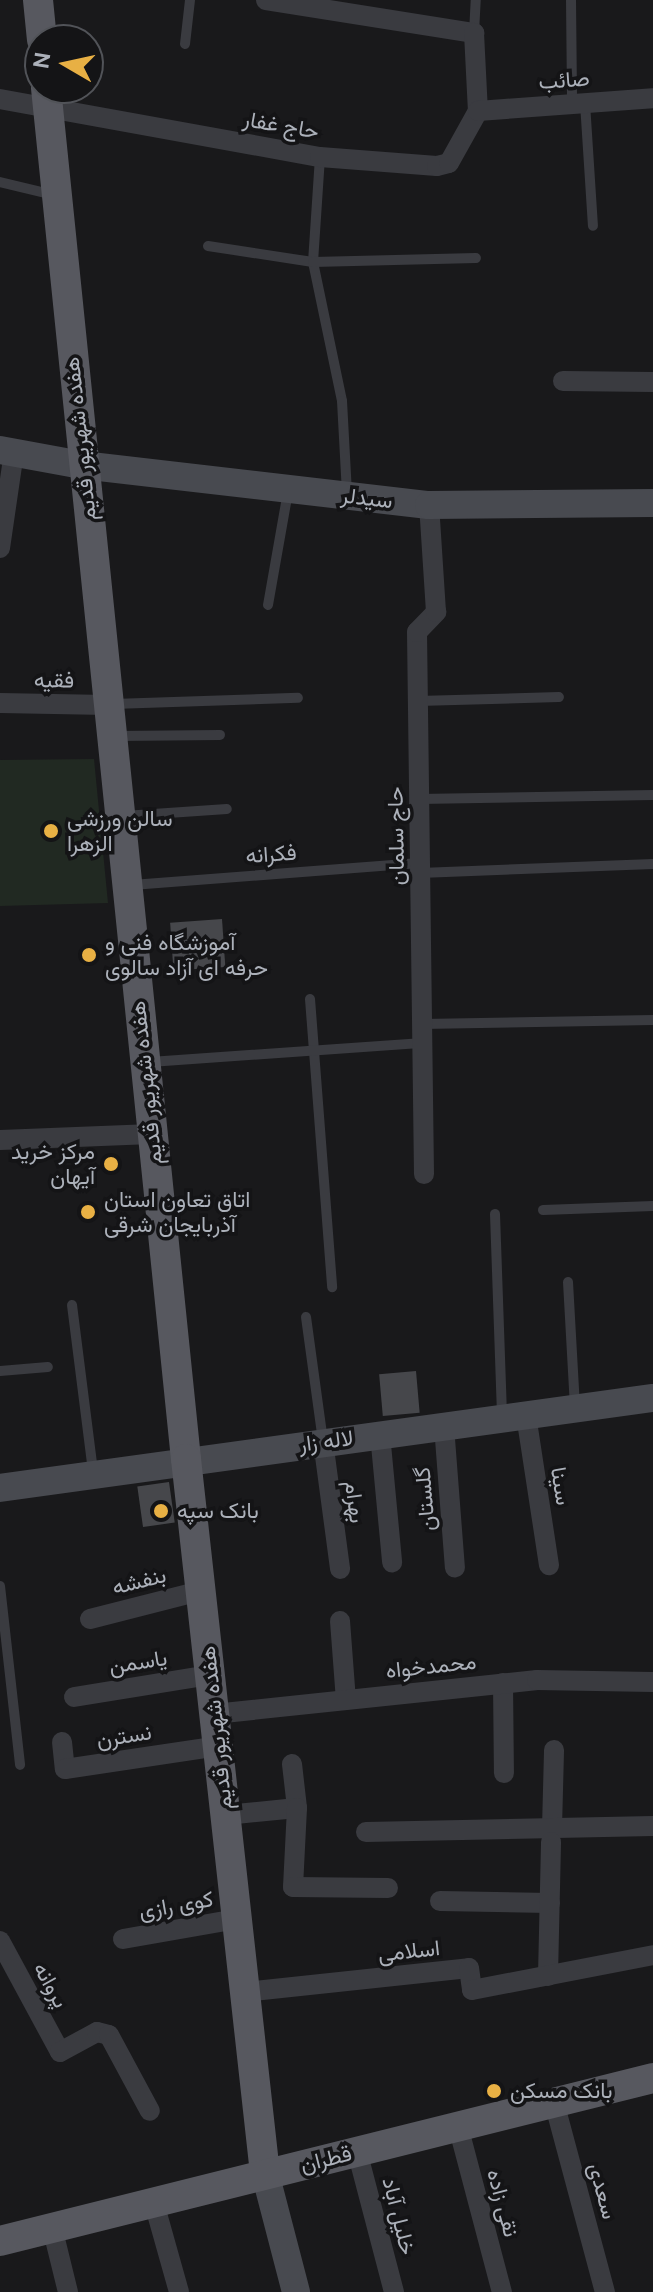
<!DOCTYPE html>
<meta charset="utf-8">
<style>
body{margin:0}
#map{position:relative;width:653px;height:2292px;overflow:hidden;background:#19191b;font-family:"DM Sans",Vazirmatn,sans-serif}
div>[style]{position:absolute}
.green>*{inset:0;background:#212922}
.building>*{inset:0;background:#46474b;transform-origin:0 0}
.service>*{height:10px;margin:-5px;padding:0 5px;transform-origin:5px;border-radius:5px;background:#3a3b40}
.minor>*{height:20px;margin:-10px;padding:0 10px;transform-origin:10px;border-radius:10px;background:#3a3b40}
.secondary>*{height:28px;margin:-14px;padding:0 14px;transform-origin:14px;border-radius:14px;background:#484a50}
.primary>*{height:30px;margin:-15px;padding:0 15px;transform-origin:15px;border-radius:15px;background:#57585f}
.dots>*{width:22px;height:22px;translate:-50% -50%;box-sizing:border-box;border:4px solid #141416;border-radius:50%}
span{translate:-50% -50%;white-space:nowrap;text-align:center;line-height:1.15;-webkit-text-stroke:7px #141416;paint-order:stroke}
.street-label{font-size:22px;color:#acb1ba}
.poi-label{font-size:22px;color:#acb1ba}
.left{translate:0 -50%;text-align:left}
.right{translate:-100% -50%;text-align:right}
.north{position:absolute;left:24px;top:24px;width:80px;height:80px;box-sizing:border-box;background:#141416;border:2px solid #515358;border-radius:50%;rotate:279deg;font-size:22px;font-weight:700;line-height:32px;text-align:center;color:#acb1ba}
.north::after{content:'';display:block;margin:auto;width:28px;height:36px;background:#e8b044;clip-path:polygon(50% 0,100% 100%,50% 72%,0 100%)}
</style>
<div id="map">
<div class="green">
<i style="clip-path:polygon(94px 759px,108px 903px,0 906px,0 760px)"></i>
</div>
<div class="building">
<i style="left:222px;top:919px;width:48px;height:52px;rotate:86deg"></i>
<i style="left:416px;top:1371px;width:42px;height:37px;rotate:85deg"></i>
<i style="left:169px;top:1482px;width:41px;height:32px;rotate:82deg"></i>
</div>
<div class="service">
<i style="left:571px;top:0;width:104px;rotate:89.4deg"></i>
<i style="left:474px;top:33px;width:33px;rotate:-87deg"></i>
<i style="left:185px;top:44px;width:44px;rotate:-83.5deg"></i>
<i style="left:585px;top:103px;width:123px;rotate:86.3deg"></i>
<i style="left:320px;top:157px;width:105px;rotate:93.8deg"></i>
<i style="left:313px;top:262px;width:142px;rotate:78.2deg"></i>
<i style="left:342px;top:401px;width:93px;rotate:86.9deg"></i>
<i style="left:0;top:182px;width:56px;rotate:13.5deg"></i>
<i style="left:208px;top:246px;width:106px;rotate:8.7deg"></i>
<i style="left:313px;top:262px;width:163px;rotate:-1.4deg"></i>
<i style="left:268px;top:605px;width:116px;rotate:-80deg"></i>
<i style="left:418px;top:701px;width:141px;rotate:-1.6deg"></i>
<i style="left:113px;top:704px;width:185px;rotate:-1.9deg"></i>
<i style="left:116px;top:736px;width:104px;rotate:-0.6deg"></i>
<i style="left:419px;top:799px;width:234px;rotate:-1deg"></i>
<i style="left:124px;top:816px;width:103px;rotate:-3.9deg"></i>
<i style="left:420px;top:873px;width:233px;rotate:-2.2deg"></i>
<i style="left:132px;top:885px;width:288px;rotate:-4.4deg"></i>
<i style="left:310px;top:999px;width:289px;rotate:85.6deg"></i>
<i style="left:422px;top:1024px;width:231px;rotate:-1deg"></i>
<i style="left:150px;top:1062px;width:274px;rotate:-4deg"></i>
<i style="left:543px;top:1210px;width:110px;rotate:-2.1deg"></i>
<i style="left:495px;top:1214px;width:202px;rotate:88deg"></i>
<i style="left:568px;top:1282px;width:124px;rotate:86.8deg"></i>
<i style="left:72px;top:1305px;width:167px;rotate:82.8deg"></i>
<i style="left:306px;top:1317px;width:125px;rotate:82.2deg"></i>
<i style="left:0;top:1371px;width:48px;rotate:-4.8deg"></i>
<i style="left:0;top:1586px;width:180px;rotate:83.6deg"></i>
</div>
<div class="minor">
<i style="left:266px;top:0;width:211px;rotate:9deg"></i>
<i style="left:474px;top:33px;width:78px;rotate:87.1deg"></i>
<i style="left:0;top:99px;width:325px;rotate:10.3deg"></i>
<i style="left:320px;top:157px;width:117px;rotate:4.4deg"></i>
<i style="left:437px;top:166px;width:12px;rotate:-14deg"></i>
<i style="left:449px;top:163px;width:60px;rotate:-60.9deg"></i>
<i style="left:478px;top:111px;width:175px;rotate:-4.2deg"></i>
<i style="left:563px;top:381px;width:90px;rotate:0.6deg"></i>
<i style="left:0;top:548px;width:97px;rotate:-81.7deg"></i>
<i style="left:0;top:703px;width:107px;rotate:1.1deg"></i>
<i style="left:0;top:1140px;width:152px;rotate:-2.3deg"></i>
<i style="left:424px;top:1174px;width:542px;rotate:-90.74deg"></i>
<i style="left:417px;top:632px;width:28px;rotate:-46deg"></i>
<i style="left:436px;top:612px;width:107px;rotate:-93.7deg"></i>
<i style="left:526px;top:1415px;width:152px;rotate:81.3deg"></i>
<i style="left:444px;top:1426px;width:142px;rotate:85.6deg"></i>
<i style="left:380px;top:1434px;width:129px;rotate:84.6deg"></i>
<i style="left:323px;top:1441px;width:129px;rotate:82.4deg"></i>
<i style="left:90px;top:1619px;width:114px;rotate:-14.3deg"></i>
<i style="left:340px;top:1621px;width:79px;rotate:85.7deg"></i>
<i style="left:503px;top:1683px;width:90px;rotate:89.4deg"></i>
<i style="left:74px;top:1697px;width:138px;rotate:-9.2deg"></i>
<i style="left:214px;top:1714px;width:325px;rotate:-6deg"></i>
<i style="left:537px;top:1680px;width:116px;rotate:1deg"></i>
<i style="left:62px;top:1742px;width:27px;rotate:84deg"></i>
<i style="left:65px;top:1769px;width:155px;rotate:-8.5deg"></i>
<i style="left:292px;top:1764px;width:44px;rotate:83.5deg"></i>
<i style="left:226px;top:1815px;width:71px;rotate:-5.6deg"></i>
<i style="left:297px;top:1808px;width:79px;rotate:92.9deg"></i>
<i style="left:293px;top:1887px;width:95px;rotate:0.6deg"></i>
<i style="left:552px;top:1828px;width:78px;rotate:-88.5deg"></i>
<i style="left:366px;top:1832px;width:287px;rotate:-1.2deg"></i>
<i style="left:440px;top:1901px;width:110px;rotate:1deg"></i>
<i style="left:123px;top:1939px;width:116px;rotate:-10deg"></i>
<i style="left:0;top:1941px;width:126px;rotate:61.6deg"></i>
<i style="left:60px;top:2052px;width:42px;rotate:-28.4deg"></i>
<i style="left:97px;top:2032px;width:12px;rotate:14deg"></i>
<i style="left:109px;top:2035px;width:86px;rotate:61.7deg"></i>
<i style="left:548px;top:1976px;width:134px;rotate:-88.7deg"></i>
<i style="left:245px;top:1992px;width:225px;rotate:-6.1deg"></i>
<i style="left:469px;top:1968px;width:22px;rotate:82deg"></i>
<i style="left:472px;top:1990px;width:184px;rotate:-10.9deg"></i>
<i style="left:554px;top:2102px;width:197px;rotate:75deg"></i>
<i style="left:458px;top:2126px;width:172px;rotate:75.2deg"></i>
<i style="left:357px;top:2151px;width:146px;rotate:75.3deg"></i>
<i style="left:154px;top:2203px;width:92px;rotate:74.3deg"></i>
<i style="left:52px;top:2227px;width:67px;rotate:76.2deg"></i>
</div>
<div class="secondary">
<i style="left:0;top:450px;width:83px;rotate:10.4deg"></i>
<i style="left:82px;top:465px;width:349px;rotate:6.6deg"></i>
<i style="left:429px;top:505px;width:224px;rotate:-0.5deg"></i>
<i style="left:0;top:1488px;width:659px;rotate:-7.85deg"></i>
<i style="left:265px;top:2173px;width:123px;rotate:75.4deg"></i>
</div>
<div class="primary">
<i style="left:38px;top:0;width:40px;rotate:84.3deg"></i>
<i style="left:46px;top:88px;width:1378px;rotate:84.17deg"></i>
<i style="left:186px;top:1459px;width:718px;rotate:83.69deg"></i>
<i style="left:0;top:2241px;width:673px;rotate:-14.02deg"></i>
</div>
<div class="dots">
<i style="left:51px;top:831px;background:#e8b044"></i>
<i style="left:89px;top:955px;background:#e8b044"></i>
<i style="left:111px;top:1164px;background:#e8b044"></i>
<i style="left:88px;top:1212px;background:#e8b044"></i>
<i style="left:161px;top:1511px;background:#e8b044"></i>
<i style="left:494px;top:2091px;background:#e8b044"></i>
</div>
<div class="street-label">
<span style="left:564px;top:80px;rotate:-4deg">صائب</span>
<span style="left:281px;top:125px;rotate:10deg">حاج غفار</span>
<span style="left:80px;top:439px;rotate:-96deg">هفده شهریور قدیم</span>
<span style="left:367px;top:498px;rotate:7deg">سیدلر</span>
<span style="left:54px;top:680px;rotate:1deg">فقیه</span>
<span style="left:396px;top:836px;rotate:-91deg">حاج سلمان</span>
<span style="left:271px;top:854px;rotate:-4deg">فکرانه</span>
<span style="left:146px;top:1083px;rotate:-96deg">هفده شهریور قدیم</span>
<span style="left:326px;top:1441px;rotate:-7deg">لاله زار</span>
<span style="left:561px;top:1486px;rotate:81deg">سینا</span>
<span style="left:425px;top:1499px;rotate:-95deg">گلستان</span>
<span style="left:355px;top:1502px;rotate:83deg">بهرام</span>
<span style="left:139px;top:1581px;rotate:-14deg">بنفشه</span>
<span style="left:138px;top:1662px;rotate:-9deg">یاسمن</span>
<span style="left:431px;top:1666px;rotate:-6deg">محمدخواه</span>
<span style="left:216px;top:1728px;rotate:-96deg">هفده شهریور قدیم</span>
<span style="left:124px;top:1736px;rotate:-9deg">نسترن</span>
<span style="left:176px;top:1905px;rotate:-10deg">کوی رازی</span>
<span style="left:409px;top:1951px;rotate:-6deg">اسلامی</span>
<span style="left:51px;top:1985px;rotate:61deg">پروانه</span>
<span style="left:326px;top:2159px;rotate:-14deg">قطران</span>
<span style="left:603px;top:2191px;rotate:75deg">سعدی</span>
<span style="left:503px;top:2203px;rotate:75deg">نقی زاده</span>
<span style="left:399px;top:2216px;rotate:76deg">خلیل آباد</span>
</div>
<div class="poi-label">
<span class="left" style="left:67px;top:831px">سالن ورزشی<br>الزهرا</span>
<span class="left" style="left:105px;top:955px">آموزشگاه فنی و<br>حرفه ای آزاد سالوی</span>
<span class="right" style="left:95px;top:1164px">مرکز خرید<br>آیهان</span>
<span class="left" style="left:104px;top:1212px">اتاق تعاون استان<br>آذربایجان شرقی</span>
<span class="left" style="left:177px;top:1511px">بانک سپه</span>
<span class="left" style="left:510px;top:2091px">بانک مسکن</span>
</div>
<div class="north">N</div>
</div>
